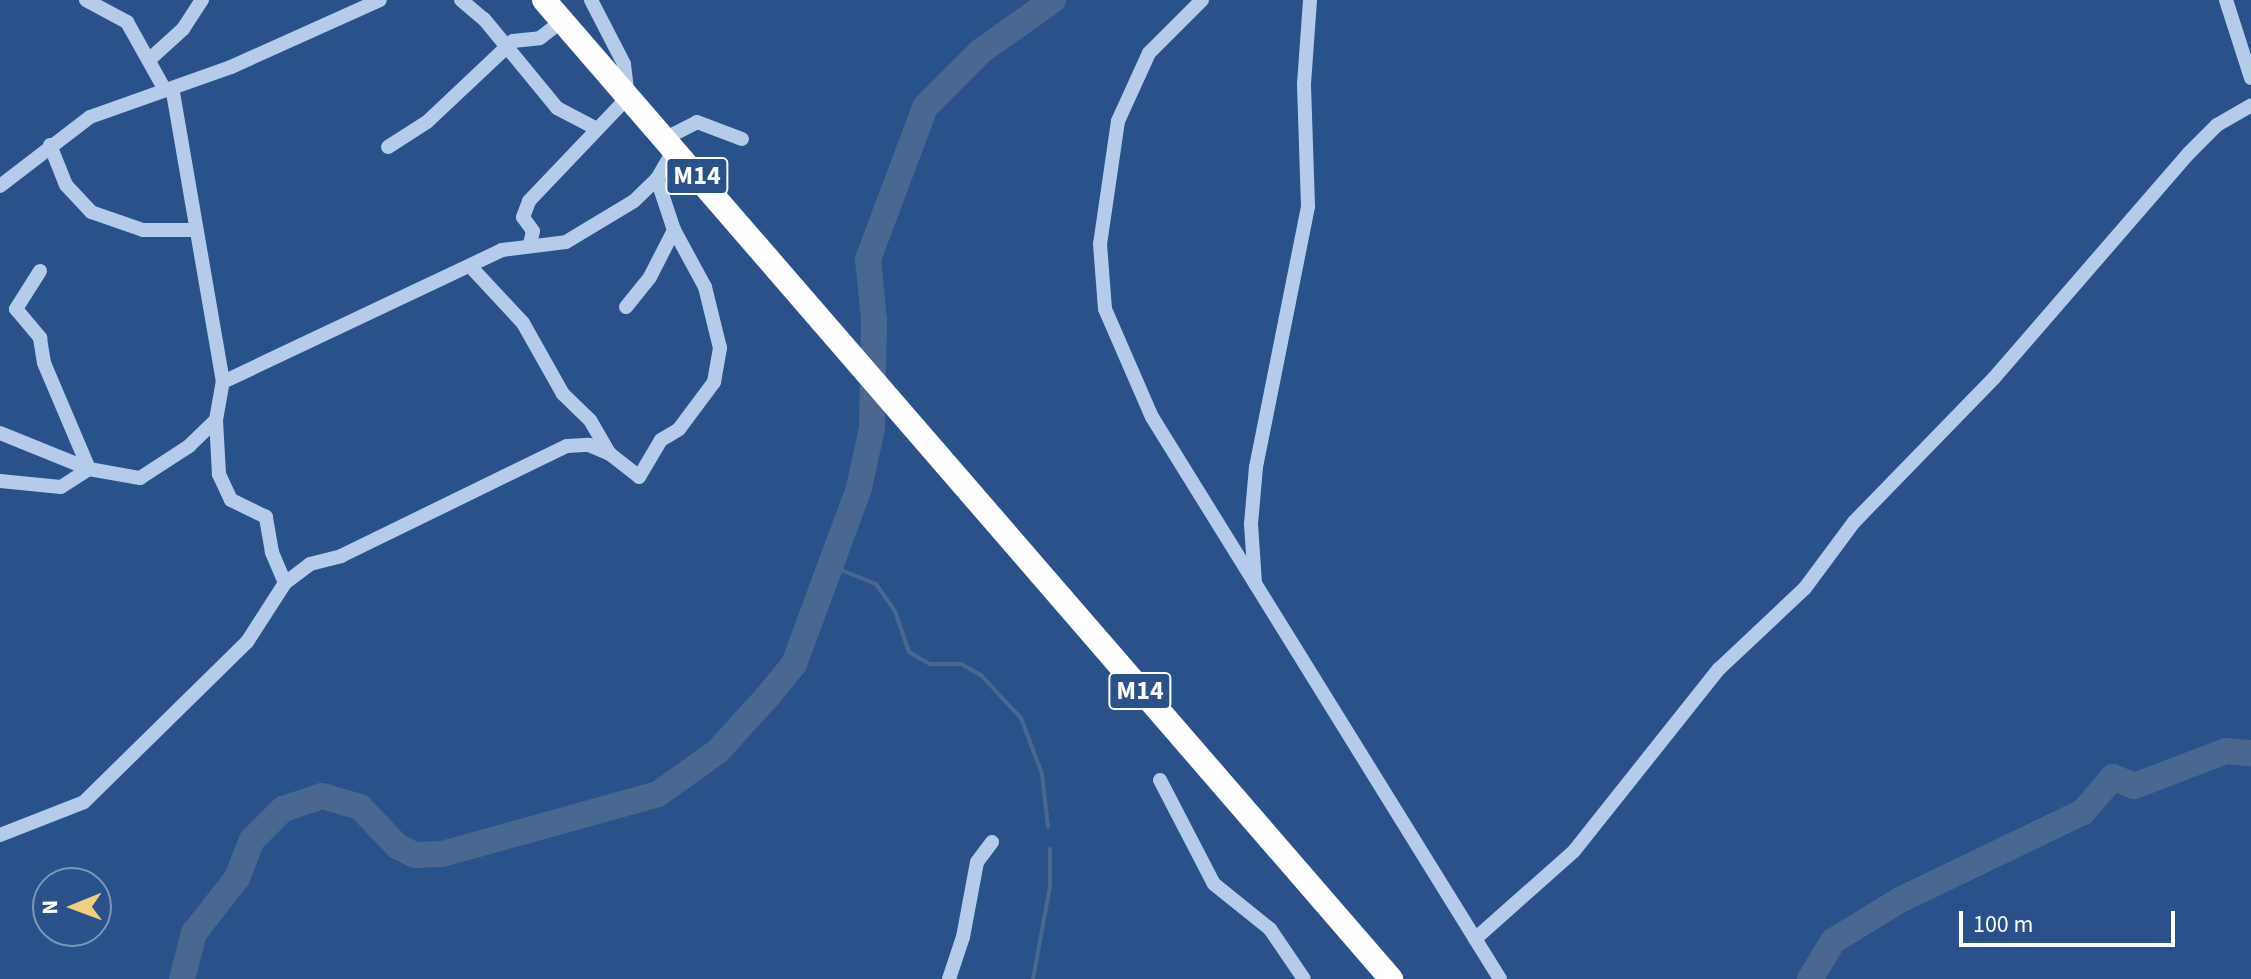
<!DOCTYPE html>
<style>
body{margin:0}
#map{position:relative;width:2251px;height:979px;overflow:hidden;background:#285289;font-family:"Source Sans 3",sans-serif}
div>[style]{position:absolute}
.stream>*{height:4px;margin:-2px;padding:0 2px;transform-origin:2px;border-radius:2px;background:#4a688f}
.river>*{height:26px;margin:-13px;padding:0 13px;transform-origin:13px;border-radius:13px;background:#4a688f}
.minor>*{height:14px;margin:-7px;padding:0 7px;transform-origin:7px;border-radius:7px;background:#b5cce9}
.highway>*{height:24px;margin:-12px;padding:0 12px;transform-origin:12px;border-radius:12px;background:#fff}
span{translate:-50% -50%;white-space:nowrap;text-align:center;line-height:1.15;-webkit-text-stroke:8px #285289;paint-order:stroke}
.shield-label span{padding:2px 6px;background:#285289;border:2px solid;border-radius:6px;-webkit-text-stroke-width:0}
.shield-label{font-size:26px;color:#fff;font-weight:700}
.north{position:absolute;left:32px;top:867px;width:80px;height:80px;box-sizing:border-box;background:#285289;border:2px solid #7e97b8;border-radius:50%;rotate:269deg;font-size:22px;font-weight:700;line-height:32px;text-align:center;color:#fff}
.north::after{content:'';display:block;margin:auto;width:28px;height:36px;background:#f1cf7b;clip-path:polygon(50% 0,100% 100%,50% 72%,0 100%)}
.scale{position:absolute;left:1959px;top:911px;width:216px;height:36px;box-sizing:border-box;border:4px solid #fff;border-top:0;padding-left:10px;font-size:24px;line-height:28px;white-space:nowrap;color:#fff;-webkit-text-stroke:6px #285289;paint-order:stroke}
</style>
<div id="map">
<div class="stream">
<i style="left:831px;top:566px;width:48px;rotate:21.8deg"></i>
<i style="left:876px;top:584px;width:33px;rotate:55deg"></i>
<i style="left:895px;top:611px;width:43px;rotate:71.1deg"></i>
<i style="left:909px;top:652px;width:24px;rotate:30deg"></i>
<i style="left:930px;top:664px;width:31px"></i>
<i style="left:961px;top:664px;width:23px;rotate:29deg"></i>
<i style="left:981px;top:675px;width:59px;rotate:47.1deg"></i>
<i style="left:1021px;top:718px;width:60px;rotate:69.4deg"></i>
<i style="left:1042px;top:774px;width:53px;rotate:83.5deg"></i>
<i style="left:1033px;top:979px;width:95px;rotate:-79.6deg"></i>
<i style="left:1050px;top:886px;width:37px;rotate:-90deg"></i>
</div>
<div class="river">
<i style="left:182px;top:979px;width:48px;rotate:-75.4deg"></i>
<i style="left:194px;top:933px;width:70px;rotate:-52deg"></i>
<i style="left:237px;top:878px;width:41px;rotate:-68.5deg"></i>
<i style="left:252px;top:840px;width:44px;rotate:-45deg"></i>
<i style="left:283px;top:809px;width:41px;rotate:-18.4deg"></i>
<i style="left:322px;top:796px;width:40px;rotate:16deg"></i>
<i style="left:360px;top:807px;width:54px;rotate:46.5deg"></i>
<i style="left:397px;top:846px;width:20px;rotate:27deg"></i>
<i style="left:415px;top:855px;width:27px;rotate:-2deg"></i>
<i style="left:442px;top:854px;width:224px;rotate:-15.5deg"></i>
<i style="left:658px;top:794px;width:74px;rotate:-35.6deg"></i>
<i style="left:718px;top:751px;width:73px;rotate:-47.8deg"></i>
<i style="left:767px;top:697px;width:43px;rotate:-50.7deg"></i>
<i style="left:794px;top:664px;width:188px;rotate:-69.7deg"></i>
<i style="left:859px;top:488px;width:61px;rotate:-77.8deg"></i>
<i style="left:872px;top:428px;width:108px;rotate:-88.9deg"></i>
<i style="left:874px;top:320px;width:61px;rotate:-95.6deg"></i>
<i style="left:868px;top:259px;width:162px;rotate:-69.4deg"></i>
<i style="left:925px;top:107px;width:79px;rotate:-45deg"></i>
<i style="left:981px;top:51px;width:88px;rotate:-35.3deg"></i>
<i style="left:1810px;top:979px;width:44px;rotate:-58.8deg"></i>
<i style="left:1833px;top:941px;width:79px;rotate:-31.5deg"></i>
<i style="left:1900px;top:900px;width:203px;rotate:-25.7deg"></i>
<i style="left:2083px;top:812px;width:46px;rotate:-49.4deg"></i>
<i style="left:2113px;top:777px;width:23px;rotate:23deg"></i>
<i style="left:2134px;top:786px;width:98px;rotate:-20.8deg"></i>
<i style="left:2226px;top:751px;width:25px;rotate:5deg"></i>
</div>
<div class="minor">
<i style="left:86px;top:0;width:47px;rotate:28.2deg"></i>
<i style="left:127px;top:22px;width:78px;rotate:60.8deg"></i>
<i style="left:461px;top:0;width:30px;rotate:40deg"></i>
<i style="left:484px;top:19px;width:115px;rotate:50.6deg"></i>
<i style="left:557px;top:108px;width:45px;rotate:27.7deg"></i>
<i style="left:1202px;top:0;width:75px;rotate:135deg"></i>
<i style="left:1149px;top:53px;width:75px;rotate:114.5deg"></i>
<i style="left:1118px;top:121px;width:124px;rotate:98.3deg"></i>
<i style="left:1100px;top:244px;width:65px;rotate:85.6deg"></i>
<i style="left:1105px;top:309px;width:118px;rotate:66.5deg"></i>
<i style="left:1152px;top:417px;width:661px;rotate:58.23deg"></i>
<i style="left:2226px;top:0;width:82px;rotate:72.2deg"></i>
<i style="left:150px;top:59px;width:45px;rotate:-42.3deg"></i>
<i style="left:183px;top:29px;width:35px;rotate:-57deg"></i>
<i style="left:664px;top:139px;width:37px;rotate:-27deg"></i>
<i style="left:697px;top:122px;width:48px;rotate:20.7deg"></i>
<i style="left:50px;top:145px;width:43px;rotate:68.2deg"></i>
<i style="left:66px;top:185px;width:37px;rotate:47deg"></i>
<i style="left:91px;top:212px;width:55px;rotate:19.1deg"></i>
<i style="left:143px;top:230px;width:53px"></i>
<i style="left:388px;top:147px;width:46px;rotate:-32.7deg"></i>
<i style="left:427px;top:122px;width:118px;rotate:-43.3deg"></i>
<i style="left:513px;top:41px;width:27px;rotate:-6deg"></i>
<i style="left:540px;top:38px;width:28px;rotate:-38deg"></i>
<i style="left:0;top:186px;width:113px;rotate:-37.5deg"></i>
<i style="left:90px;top:117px;width:150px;rotate:-19.5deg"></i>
<i style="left:231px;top:67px;width:163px;rotate:-24.2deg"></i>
<i style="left:530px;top:244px;width:13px;rotate:-77deg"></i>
<i style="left:533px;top:231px;width:17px;rotate:-126deg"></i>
<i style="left:523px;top:217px;width:17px;rotate:-69deg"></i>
<i style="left:529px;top:201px;width:144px;rotate:-46.4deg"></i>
<i style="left:628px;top:97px;width:33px;rotate:-97deg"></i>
<i style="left:624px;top:64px;width:72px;rotate:-117.3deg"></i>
<i style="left:470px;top:266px;width:78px;rotate:47.1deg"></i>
<i style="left:523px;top:323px;width:81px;rotate:60.6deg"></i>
<i style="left:563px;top:394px;width:37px;rotate:44deg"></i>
<i style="left:590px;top:420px;width:39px;rotate:60deg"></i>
<i style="left:40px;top:271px;width:45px;rotate:122.3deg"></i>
<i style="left:16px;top:309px;width:38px;rotate:50deg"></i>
<i style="left:40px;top:338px;width:25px;rotate:81deg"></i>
<i style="left:44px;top:363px;width:115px;rotate:67deg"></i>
<i style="left:626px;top:307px;width:38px;rotate:-51deg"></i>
<i style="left:650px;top:277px;width:53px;rotate:-62.9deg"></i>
<i style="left:223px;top:382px;width:309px;rotate:-25.3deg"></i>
<i style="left:502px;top:250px;width:64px;rotate:-7.1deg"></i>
<i style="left:566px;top:242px;width:79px;rotate:-31.1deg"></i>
<i style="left:634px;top:201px;width:32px;rotate:-44deg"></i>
<i style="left:657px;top:179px;width:34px;rotate:-60deg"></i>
<i style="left:0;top:433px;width:96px;rotate:22deg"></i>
<i style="left:89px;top:469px;width:52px;rotate:10deg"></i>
<i style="left:140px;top:478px;width:59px;rotate:-33.1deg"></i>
<i style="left:189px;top:446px;width:37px;rotate:-44deg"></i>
<i style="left:0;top:481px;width:61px;rotate:5.6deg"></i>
<i style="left:61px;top:487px;width:33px;rotate:-33deg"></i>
<i style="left:285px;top:583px;width:31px;rotate:-37deg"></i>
<i style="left:310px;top:564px;width:32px;rotate:-14deg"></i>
<i style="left:341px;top:556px;width:251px;rotate:-26deg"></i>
<i style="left:567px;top:446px;width:22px;rotate:-3deg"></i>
<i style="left:589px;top:445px;width:23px;rotate:23deg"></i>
<i style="left:610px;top:454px;width:37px;rotate:38deg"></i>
<i style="left:639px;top:477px;width:43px;rotate:-59.3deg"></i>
<i style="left:661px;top:440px;width:21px;rotate:-31deg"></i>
<i style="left:679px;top:429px;width:59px;rotate:-53.3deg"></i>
<i style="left:714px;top:382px;width:35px;rotate:-80deg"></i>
<i style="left:720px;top:348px;width:63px;rotate:-103.8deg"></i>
<i style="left:705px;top:287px;width:65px;rotate:-118.5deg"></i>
<i style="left:674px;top:230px;width:54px;rotate:-108.4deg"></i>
<i style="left:1255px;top:583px;width:59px;rotate:-93.9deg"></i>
<i style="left:1251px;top:524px;width:57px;rotate:-85deg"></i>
<i style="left:1256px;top:467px;width:266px;rotate:-78.7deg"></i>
<i style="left:1308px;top:206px;width:122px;rotate:-91.9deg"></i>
<i style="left:1304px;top:84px;width:84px;rotate:-85.9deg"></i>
<i style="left:1160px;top:780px;width:117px;rotate:62.6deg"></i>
<i style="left:1214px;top:884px;width:72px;rotate:38.8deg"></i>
<i style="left:1270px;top:929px;width:60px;rotate:55.8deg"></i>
<i style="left:0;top:835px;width:90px;rotate:-21.4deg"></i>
<i style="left:84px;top:802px;width:228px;rotate:-44.5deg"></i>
<i style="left:247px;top:642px;width:70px;rotate:-57.2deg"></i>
<i style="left:285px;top:583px;width:34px;rotate:-113deg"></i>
<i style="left:272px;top:552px;width:36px;rotate:-100deg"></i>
<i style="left:266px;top:517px;width:39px;rotate:-154deg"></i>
<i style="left:231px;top:500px;width:29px;rotate:-115deg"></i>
<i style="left:219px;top:474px;width:54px;rotate:-93.2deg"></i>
<i style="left:216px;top:420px;width:39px;rotate:-80deg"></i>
<i style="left:223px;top:382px;width:298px;rotate:-99.8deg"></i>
<i style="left:1475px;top:939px;width:132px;rotate:-41.6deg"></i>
<i style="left:1574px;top:851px;width:233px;rotate:-51.5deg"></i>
<i style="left:1719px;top:669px;width:118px;rotate:-43.3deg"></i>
<i style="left:1805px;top:588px;width:82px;rotate:-53.4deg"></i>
<i style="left:1854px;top:522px;width:201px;rotate:-45.8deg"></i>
<i style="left:1994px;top:378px;width:296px;rotate:-49.1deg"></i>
<i style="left:2188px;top:154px;width:41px;rotate:-45deg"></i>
<i style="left:2217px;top:125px;width:39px;rotate:-30deg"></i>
<i style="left:949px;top:979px;width:44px;rotate:-71.6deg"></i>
<i style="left:963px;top:937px;width:76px;rotate:-79.4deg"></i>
<i style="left:977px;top:862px;width:25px;rotate:-53deg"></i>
</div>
<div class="highway">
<i style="left:544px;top:0;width:1295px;rotate:49.13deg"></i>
</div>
<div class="shield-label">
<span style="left:697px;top:176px">M14</span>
<span style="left:1140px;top:691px">M14</span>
</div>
<div class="north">N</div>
<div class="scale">100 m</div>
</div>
